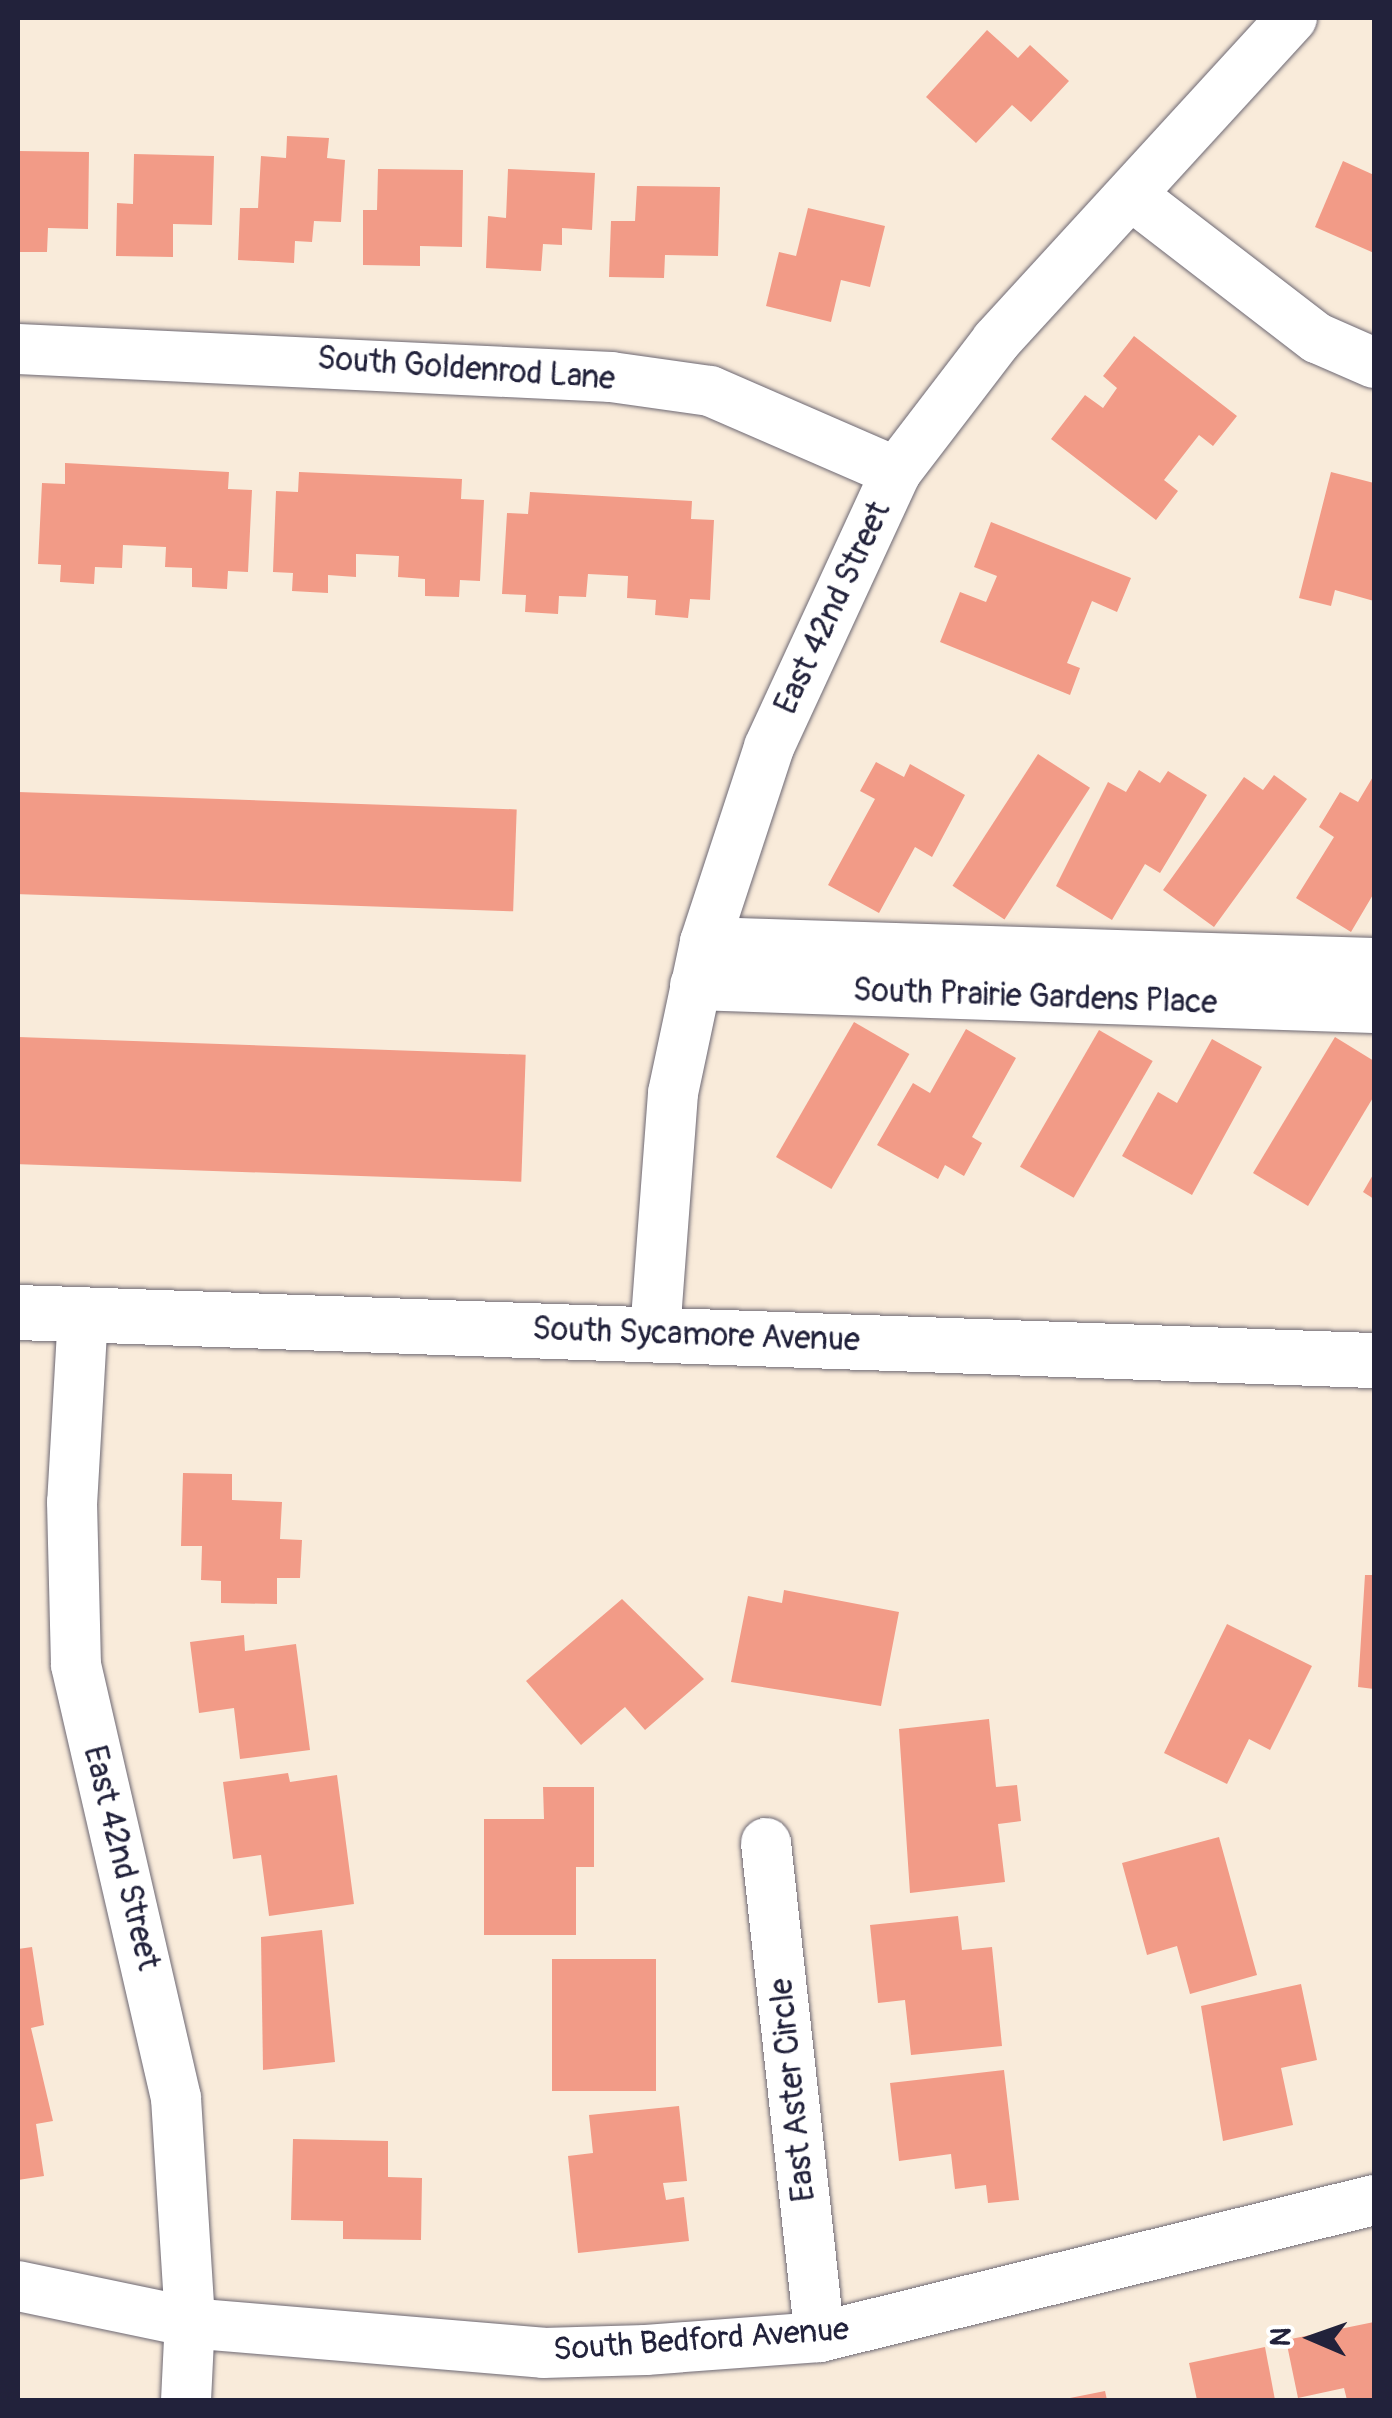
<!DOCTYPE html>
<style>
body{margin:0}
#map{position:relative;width:1392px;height:2418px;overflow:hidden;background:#f9ebda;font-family:Pangolin,sans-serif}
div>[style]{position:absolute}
.building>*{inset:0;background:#f29b87;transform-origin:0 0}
.roads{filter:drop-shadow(0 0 2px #6d6873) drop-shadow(0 0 2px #6d6873)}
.minor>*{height:50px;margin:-25px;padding:0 25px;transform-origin:25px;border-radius:25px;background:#fff}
.secondary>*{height:55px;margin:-27.5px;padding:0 27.5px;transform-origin:27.5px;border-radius:27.5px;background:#fff}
span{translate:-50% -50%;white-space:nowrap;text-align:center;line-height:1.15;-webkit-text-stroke:9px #fff;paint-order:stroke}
.street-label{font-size:32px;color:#22223b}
.frame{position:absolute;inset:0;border:20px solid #22223b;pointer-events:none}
.north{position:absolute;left:1262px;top:2288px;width:100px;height:100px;-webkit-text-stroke:8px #fff;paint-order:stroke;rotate:272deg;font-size:28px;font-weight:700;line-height:40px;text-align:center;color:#22223b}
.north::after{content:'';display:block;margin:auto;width:35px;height:45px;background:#22223b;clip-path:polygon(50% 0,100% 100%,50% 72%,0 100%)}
</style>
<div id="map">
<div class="building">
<i style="clip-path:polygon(987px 30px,1018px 58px,1030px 45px,1069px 81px,1031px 122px,1012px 105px,976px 143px,926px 97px)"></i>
<i style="clip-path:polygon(287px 136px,329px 138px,327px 158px,345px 160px,341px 222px,314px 221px,312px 242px,295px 241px,294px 263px,238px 260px,240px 208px,258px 208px,261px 156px,286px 158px)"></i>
<i style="clip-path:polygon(18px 151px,89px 152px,88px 229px,48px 228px,47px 252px,18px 252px)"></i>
<i style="clip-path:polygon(134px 154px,214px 156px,212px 225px,173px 224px,173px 257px,116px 256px,117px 203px,133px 204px)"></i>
<i style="clip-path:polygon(1343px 161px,1374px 175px,1374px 253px,1315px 227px)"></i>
<i style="clip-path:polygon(378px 169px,463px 170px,462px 247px,420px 246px,420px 266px,363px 265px,363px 210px,377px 210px)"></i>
<i style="clip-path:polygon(508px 169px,595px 173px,592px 230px,562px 228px,562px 245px,543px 244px,541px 271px,486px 268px,488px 216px,506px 218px)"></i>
<i style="clip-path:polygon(637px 186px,720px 187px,718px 256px,665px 255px,664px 278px,609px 277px,611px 221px,635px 221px)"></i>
<i style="clip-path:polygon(808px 208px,885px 226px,870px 287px,841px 280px,831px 322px,766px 306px,779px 252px,796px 256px)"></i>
<i style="clip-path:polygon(1134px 336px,1237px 416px,1213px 446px,1199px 435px,1164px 480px,1178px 491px,1156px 520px,1051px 439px,1085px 395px,1103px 408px,1117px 388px,1103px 376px)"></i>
<i style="clip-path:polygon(65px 463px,229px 472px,228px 489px,252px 490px,248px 572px,228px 571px,227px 589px,192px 587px,192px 568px,165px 567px,166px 547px,123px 545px,122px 568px,95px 567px,94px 584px,60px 582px,61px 565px,38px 564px,42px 483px,65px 484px)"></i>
<i style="clip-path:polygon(299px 472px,462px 479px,461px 499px,484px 500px,480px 581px,460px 580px,459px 597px,425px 596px,425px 579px,398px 577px,399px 556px,356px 554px,356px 577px,328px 575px,328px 593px,292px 591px,293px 573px,273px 572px,276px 491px,298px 492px)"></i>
<i style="clip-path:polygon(1331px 472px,1374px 483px,1374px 601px,1335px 590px,1331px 606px,1299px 598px)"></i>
<i style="clip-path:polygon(530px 492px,692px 501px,691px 519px,714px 520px,710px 600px,690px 599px,688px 618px,655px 615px,656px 600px,627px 598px,628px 576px,588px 574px,586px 597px,559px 596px,558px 614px,525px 612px,526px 595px,502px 594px,507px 513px,528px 514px)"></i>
<i style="clip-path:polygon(991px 522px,1131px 578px,1117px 612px,1092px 601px,1067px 663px,1080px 668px,1070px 695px,940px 642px,960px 592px,986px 602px,997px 576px,974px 567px)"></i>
<i style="left:1038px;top:754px;width:62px;height:157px;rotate:33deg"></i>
<i style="clip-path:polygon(876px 762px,904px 777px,910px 764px,965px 795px,932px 857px,915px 847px,879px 913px,828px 885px,875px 799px,860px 791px)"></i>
<i style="clip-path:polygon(1139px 770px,1160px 783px,1168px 771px,1207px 795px,1160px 873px,1145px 864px,1112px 920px,1056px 886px,1108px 782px,1126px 792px)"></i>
<i style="clip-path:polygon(1274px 775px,1307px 799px,1214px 927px,1163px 890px,1244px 777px,1263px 790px)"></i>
<i style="clip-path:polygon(1374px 775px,1374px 893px,1351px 932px,1296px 898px,1334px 837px,1319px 827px,1340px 792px,1358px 802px)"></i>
<i style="left:18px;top:792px;width:499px;height:102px;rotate:2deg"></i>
<i style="left:854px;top:1022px;width:64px;height:156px;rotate:30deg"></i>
<i style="clip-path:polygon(966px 1029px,1016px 1058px,972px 1137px,982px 1143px,964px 1176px,945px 1165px,938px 1179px,877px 1145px,913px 1083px,930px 1093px)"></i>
<i style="left:1099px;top:1030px;width:62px;height:158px;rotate:30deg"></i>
<i style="left:18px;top:1037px;width:508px;height:127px;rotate:2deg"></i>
<i style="clip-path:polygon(1335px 1037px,1374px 1061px,1374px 1096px,1308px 1206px,1253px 1173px)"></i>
<i style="clip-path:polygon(1212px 1039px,1262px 1067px,1192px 1195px,1122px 1156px,1158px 1092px,1177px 1103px)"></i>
<i style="clip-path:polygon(1374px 1173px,1374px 1199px,1363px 1192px)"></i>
<i style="clip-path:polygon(183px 1473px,232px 1474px,232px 1500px,282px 1502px,280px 1539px,302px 1540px,300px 1578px,277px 1578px,277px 1604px,221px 1603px,221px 1581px,201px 1580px,202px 1546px,181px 1546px)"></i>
<i style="clip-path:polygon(1365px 1575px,1374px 1575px,1374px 1689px,1358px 1687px)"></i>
<i style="clip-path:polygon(784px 1590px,899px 1612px,881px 1706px,731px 1682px,748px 1596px,782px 1603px)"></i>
<i style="clip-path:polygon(622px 1599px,704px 1679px,645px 1730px,625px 1707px,581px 1745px,526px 1681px)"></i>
<i style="clip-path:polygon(1227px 1624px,1312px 1666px,1270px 1750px,1249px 1739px,1227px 1784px,1164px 1753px)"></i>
<i style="clip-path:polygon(244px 1635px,245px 1651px,296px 1644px,310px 1750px,240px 1759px,234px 1708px,199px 1713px,190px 1642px)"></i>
<i style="clip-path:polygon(989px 1719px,996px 1787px,1017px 1785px,1021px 1821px,998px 1824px,1005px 1882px,910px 1893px,899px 1729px)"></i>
<i style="clip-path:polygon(288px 1773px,290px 1782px,337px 1775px,354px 1904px,269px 1916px,261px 1855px,233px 1859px,223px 1782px)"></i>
<i style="clip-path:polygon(543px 1787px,594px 1787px,594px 1867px,576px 1867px,576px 1935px,484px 1935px,484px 1819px,544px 1819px)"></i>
<i style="clip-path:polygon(1219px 1837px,1257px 1975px,1190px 1994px,1177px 1946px,1147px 1955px,1122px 1863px)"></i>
<i style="clip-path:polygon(958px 1916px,962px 1950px,992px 1947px,1002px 2046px,911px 2055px,905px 2000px,878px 2003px,870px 1925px)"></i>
<i style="clip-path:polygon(322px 1930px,335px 2062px,263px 2070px,261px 1937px)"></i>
<i style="clip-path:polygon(32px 1947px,44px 2025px,31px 2028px,53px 2121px,36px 2124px,44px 2176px,18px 2180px,18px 1949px)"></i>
<i style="left:656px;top:1959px;width:132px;height:104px;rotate:90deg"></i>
<i style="clip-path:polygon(1301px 1984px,1317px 2060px,1281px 2068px,1293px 2125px,1223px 2141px,1201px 2006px)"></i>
<i style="clip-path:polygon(1004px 2070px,1019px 2200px,988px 2203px,986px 2185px,955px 2189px,951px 2154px,899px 2161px,890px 2083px)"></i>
<i style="clip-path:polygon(679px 2106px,687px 2181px,663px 2183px,666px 2200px,684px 2197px,689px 2241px,578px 2253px,568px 2156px,593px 2153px,589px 2115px)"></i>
<i style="clip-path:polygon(293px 2139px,388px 2141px,388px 2177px,422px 2178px,421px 2240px,343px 2239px,343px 2221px,291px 2220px)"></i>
<i style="clip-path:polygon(1374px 2322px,1374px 2400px,1347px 2400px,1344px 2388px,1298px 2398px,1286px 2340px)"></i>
<i style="clip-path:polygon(1265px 2347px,1275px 2400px,1197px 2400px,1189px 2363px)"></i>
<i style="clip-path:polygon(1105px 2391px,1107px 2400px,1065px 2400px,1065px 2399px)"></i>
</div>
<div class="roads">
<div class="minor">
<i style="left:1131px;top:195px;width:235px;rotate:37.6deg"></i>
<i style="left:1317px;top:338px;width:62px;rotate:23.7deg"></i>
<i style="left:18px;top:349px;width:594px;rotate:2.7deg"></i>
<i style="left:611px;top:377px;width:100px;rotate:8deg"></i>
<i style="left:710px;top:391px;width:203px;rotate:23.5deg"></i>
<i style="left:705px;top:942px;width:669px;rotate:1.8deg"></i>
<i style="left:695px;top:985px;width:679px;rotate:1.94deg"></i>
<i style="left:83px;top:1314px;width:188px;rotate:93.3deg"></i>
<i style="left:72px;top:1502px;width:163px;rotate:88.6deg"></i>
<i style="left:76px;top:1665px;width:444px;rotate:77deg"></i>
<i style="left:176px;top:2098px;width:221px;rotate:86.4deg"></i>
<i style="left:190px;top:2319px;width:81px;rotate:92.8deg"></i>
<i style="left:655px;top:1333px;width:241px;rotate:-85.7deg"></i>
<i style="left:673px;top:1093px;width:154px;rotate:-78deg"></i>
<i style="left:705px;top:942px;width:205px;rotate:-71.8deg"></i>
<i style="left:769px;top:747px;width:303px;rotate:-65.2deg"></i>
<i style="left:896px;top:472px;width:165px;rotate:-52.6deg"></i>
<i style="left:996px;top:341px;width:438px;rotate:-47.5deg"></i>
<i style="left:766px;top:1843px;width:497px;rotate:83.8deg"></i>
<i style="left:18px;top:2286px;width:186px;rotate:11.8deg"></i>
<i style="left:200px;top:2324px;width:344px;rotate:4.8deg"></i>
<i style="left:543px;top:2353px;width:103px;rotate:-1.7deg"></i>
<i style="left:646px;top:2350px;width:174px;rotate:-4.3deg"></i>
<i style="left:820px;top:2337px;width:571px;rotate:-13.89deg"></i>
</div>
<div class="secondary">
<i style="left:18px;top:1312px;width:1357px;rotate:2.03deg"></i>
</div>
</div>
<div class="street-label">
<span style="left:466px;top:369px;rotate:4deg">South Goldenrod Lane</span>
<span style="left:833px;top:608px;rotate:-65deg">East 42nd Street</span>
<span style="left:1035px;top:997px;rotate:2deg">South Prairie Gardens Place</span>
<span style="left:696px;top:1335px;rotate:2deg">South Sycamore Avenue</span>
<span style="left:121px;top:1858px;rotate:76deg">East 42nd Street</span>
<span style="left:793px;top:2090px;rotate:-96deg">East Aster Circle</span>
<span style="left:701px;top:2340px;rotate:-4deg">South Bedford Avenue</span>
</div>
<div class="frame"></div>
<div class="north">N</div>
</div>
